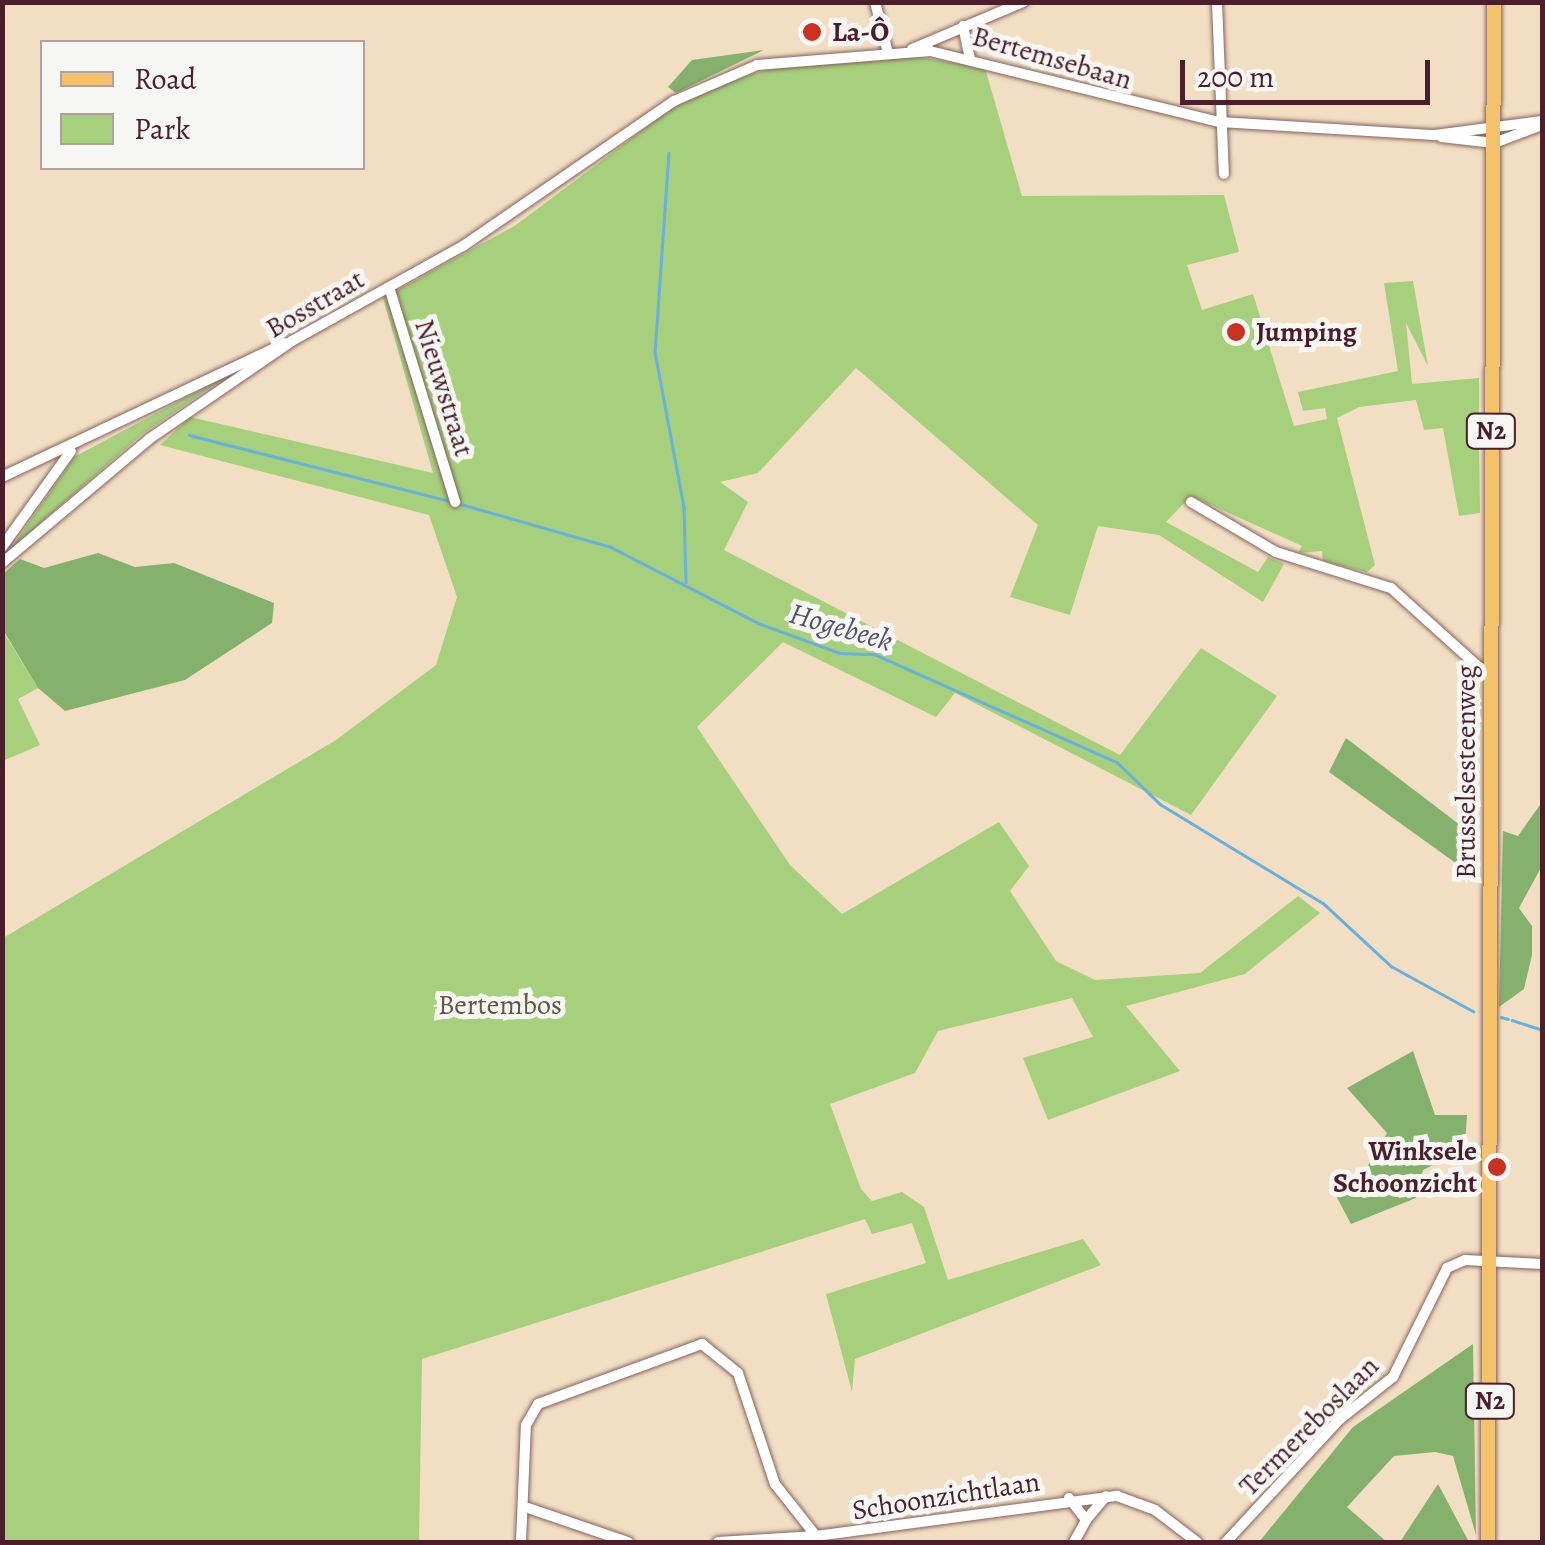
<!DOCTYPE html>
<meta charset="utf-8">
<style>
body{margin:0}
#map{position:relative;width:1545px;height:1545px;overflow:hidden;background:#f2dfc3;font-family:Alegreya,serif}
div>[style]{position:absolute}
.green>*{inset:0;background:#a6d07c}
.forest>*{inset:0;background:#84b26c}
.stream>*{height:2.5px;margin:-1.25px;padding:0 1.25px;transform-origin:1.25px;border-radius:1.25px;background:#67b0df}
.roads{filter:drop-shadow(0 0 2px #856260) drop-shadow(0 0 2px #856260)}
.minor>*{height:10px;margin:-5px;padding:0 5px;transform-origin:5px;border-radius:5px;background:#fff}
.major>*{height:14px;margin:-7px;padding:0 7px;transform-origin:7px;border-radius:7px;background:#f3c26a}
.dots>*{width:28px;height:28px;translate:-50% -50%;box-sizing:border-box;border:5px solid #f6f6f2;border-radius:50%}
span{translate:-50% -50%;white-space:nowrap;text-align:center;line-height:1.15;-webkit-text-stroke:10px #f6f6f2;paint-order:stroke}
.shield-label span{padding:2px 8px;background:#f6f6f2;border:2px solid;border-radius:8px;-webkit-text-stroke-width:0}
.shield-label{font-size:25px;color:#4a1f2b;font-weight:700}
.poi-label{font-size:28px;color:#4a1f2b;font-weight:700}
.left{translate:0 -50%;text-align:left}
.right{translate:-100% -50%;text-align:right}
.street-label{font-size:28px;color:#4a1f2b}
.park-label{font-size:28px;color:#665443}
.water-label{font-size:30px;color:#54526a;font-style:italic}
.frame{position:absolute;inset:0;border:5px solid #4a1f2b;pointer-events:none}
.legend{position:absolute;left:40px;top:40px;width:325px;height:130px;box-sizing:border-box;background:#f6f6f2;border:2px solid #b1a0a2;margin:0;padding:12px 18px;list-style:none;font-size:30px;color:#4a1f2b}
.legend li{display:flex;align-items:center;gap:20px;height:50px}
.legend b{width:50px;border:2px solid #b1a0a2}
.scale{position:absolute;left:1180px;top:60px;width:250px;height:45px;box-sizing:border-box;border:5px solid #4a1f2b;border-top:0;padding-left:12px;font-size:30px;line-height:35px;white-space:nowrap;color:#4a1f2b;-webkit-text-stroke:8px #f6f6f2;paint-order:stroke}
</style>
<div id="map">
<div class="green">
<i style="clip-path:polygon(908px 55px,985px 68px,1022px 196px,1224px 195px,1239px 252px,1187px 265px,1202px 310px,1253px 294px,1294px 426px,1327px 419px,1325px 408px,1303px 411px,1298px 392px,1398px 371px,1384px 283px,1413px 281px,1428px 366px,1406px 323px,1412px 384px,1479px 378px,1479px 431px,1466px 438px,1479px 441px,1480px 513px,1459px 516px,1443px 428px,1424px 430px,1416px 400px,1359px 407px,1337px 418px,1375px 565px,1367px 572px,1323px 561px,1322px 551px,1298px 553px,1302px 546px,1191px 496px,1166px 522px,1258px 572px,1268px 557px,1284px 564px,1263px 602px,1159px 535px,1098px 526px,1070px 615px,1010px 597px,1038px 525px,856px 368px,758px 473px,720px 482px,748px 502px,724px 550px,1120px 755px,1201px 648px,1277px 696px,1191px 815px,955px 693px,936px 717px,783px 642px,697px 727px,790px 865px,842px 914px,999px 822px,1029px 866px,1010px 891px,1056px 961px,1095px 980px,1200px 973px,1298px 896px,1320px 913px,1245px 974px,1126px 1006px,1180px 1071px,1048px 1120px,1023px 1058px,1093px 1037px,1072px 998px,938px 1031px,915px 1073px,830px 1104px,861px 1189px,872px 1201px,902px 1192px,924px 1207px,948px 1280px,1083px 1239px,1101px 1265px,855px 1359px,852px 1392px,826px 1294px,926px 1263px,912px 1223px,872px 1234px,865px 1219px,422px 1359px,419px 1542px,3px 1542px,3px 938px,336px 740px,436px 665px,457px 597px,429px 515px,160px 445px,190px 417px,433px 473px,383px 298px,516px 225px,668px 111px,724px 82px,788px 64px)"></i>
<i style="clip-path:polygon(230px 374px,142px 434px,10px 550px,74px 457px)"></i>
<i style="clip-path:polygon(2px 630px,38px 688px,18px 699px,40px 745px,3px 761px)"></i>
</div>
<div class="forest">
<i style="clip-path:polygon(764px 50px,676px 93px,668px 87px,692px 60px)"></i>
<i style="clip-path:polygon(98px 553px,135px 567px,174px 563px,274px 603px,272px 623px,185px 680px,65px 711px,38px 688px,3px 630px,3px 574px,20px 559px,44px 568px)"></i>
<i style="clip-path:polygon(1346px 738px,1460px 825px,1464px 869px,1329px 772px)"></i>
<i style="clip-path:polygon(1542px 802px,1542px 866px,1519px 908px,1532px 926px,1532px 955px,1524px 989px,1499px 1007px,1503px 831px,1518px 836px)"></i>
<i style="clip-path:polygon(1413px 1051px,1435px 1115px,1467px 1115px,1465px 1149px,1423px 1170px,1416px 1198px,1351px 1224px,1333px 1190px,1366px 1169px,1387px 1133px,1347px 1088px)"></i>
<i style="clip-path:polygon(1473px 1344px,1476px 1535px,1453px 1456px,1435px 1452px,1394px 1456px,1347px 1507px,1387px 1542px,1259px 1542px,1353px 1427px)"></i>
<i style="clip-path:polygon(1438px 1484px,1469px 1542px,1400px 1542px)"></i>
</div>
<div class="stream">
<i style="left:669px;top:153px;width:199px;rotate:94deg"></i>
<i style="left:655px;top:352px;width:158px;rotate:79.4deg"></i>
<i style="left:684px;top:507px;width:75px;rotate:88.5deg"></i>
<i style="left:189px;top:435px;width:269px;rotate:14.2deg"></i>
<i style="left:457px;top:503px;width:160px;rotate:15.9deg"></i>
<i style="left:611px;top:547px;width:165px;rotate:27.3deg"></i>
<i style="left:758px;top:623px;width:87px;rotate:20.1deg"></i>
<i style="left:840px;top:653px;width:34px;rotate:2deg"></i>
<i style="left:874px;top:654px;width:266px;rotate:24deg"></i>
<i style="left:1117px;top:762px;width:60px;rotate:44.3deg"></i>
<i style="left:1160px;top:804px;width:191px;rotate:31.3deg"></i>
<i style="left:1323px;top:903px;width:93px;rotate:42.8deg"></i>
<i style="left:1391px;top:966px;width:94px;rotate:28.8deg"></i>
<i style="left:1501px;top:1017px;width:7px;rotate:16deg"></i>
<i style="left:1512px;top:1020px;width:32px;rotate:18deg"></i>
</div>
<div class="roads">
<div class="minor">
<i style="left:875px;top:2px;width:49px;rotate:75.7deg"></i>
<i style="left:1217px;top:2px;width:172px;rotate:87.7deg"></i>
<i style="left:963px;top:26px;width:33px;rotate:78deg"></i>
<i style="left:912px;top:49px;width:121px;rotate:-22.9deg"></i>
<i style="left:1441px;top:137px;width:53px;rotate:6.5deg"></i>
<i style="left:1494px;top:143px;width:51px;rotate:-20.6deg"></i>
<i style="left:389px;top:287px;width:225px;rotate:72.9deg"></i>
<i style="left:2px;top:477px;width:313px;rotate:-25.3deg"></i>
<i style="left:1191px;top:502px;width:99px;rotate:30.5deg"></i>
<i style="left:1276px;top:552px;width:121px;rotate:17.4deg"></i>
<i style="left:1391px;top:588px;width:135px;rotate:42deg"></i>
<i style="left:2px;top:547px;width:118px;rotate:-54.3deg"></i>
<i style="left:2px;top:563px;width:192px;rotate:-40.1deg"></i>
<i style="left:149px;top:439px;width:173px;rotate:-34.4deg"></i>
<i style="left:292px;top:341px;width:196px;rotate:-29.1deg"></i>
<i style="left:463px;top:246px;width:256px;rotate:-34.5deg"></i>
<i style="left:674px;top:101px;width:90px;rotate:-23.4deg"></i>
<i style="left:757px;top:65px;width:174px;rotate:-4.6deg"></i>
<i style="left:930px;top:51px;width:299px;rotate:13.8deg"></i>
<i style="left:1220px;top:122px;width:215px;rotate:3.5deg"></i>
<i style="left:1435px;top:135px;width:108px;rotate:-7.5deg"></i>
<i style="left:1069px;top:1498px;width:28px;rotate:52deg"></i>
<i style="left:1086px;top:1520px;width:31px;rotate:-50deg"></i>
<i style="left:528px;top:1508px;width:106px;rotate:18.8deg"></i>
<i style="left:521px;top:1542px;width:117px;rotate:-87.6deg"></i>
<i style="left:526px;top:1425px;width:24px;rotate:-60deg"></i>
<i style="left:538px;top:1404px;width:175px;rotate:-20.1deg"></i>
<i style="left:702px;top:1344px;width:46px;rotate:38.9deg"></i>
<i style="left:738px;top:1373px;width:117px;rotate:71.6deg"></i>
<i style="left:775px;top:1484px;width:66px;rotate:51.7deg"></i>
<i style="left:816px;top:1536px;width:304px;rotate:-7.6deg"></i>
<i style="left:1117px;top:1496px;width:40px;rotate:20.2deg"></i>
<i style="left:1155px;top:1510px;width:53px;rotate:37.3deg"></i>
<i style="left:718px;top:1542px;width:98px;rotate:-3.5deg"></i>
<i style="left:1074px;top:1542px;width:25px;rotate:-61deg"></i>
<i style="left:1226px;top:1542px;width:168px;rotate:-47.2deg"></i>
<i style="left:1340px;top:1419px;width:68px;rotate:-38.4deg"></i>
<i style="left:1393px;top:1377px;width:122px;rotate:-63.6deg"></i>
<i style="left:1447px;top:1268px;width:20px;rotate:-24deg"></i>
<i style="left:1465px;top:1260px;width:77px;rotate:3deg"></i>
</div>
<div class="major">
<i style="left:1488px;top:1542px;width:1540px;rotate:-89.78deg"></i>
</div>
</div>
<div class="dots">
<i style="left:812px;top:32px;background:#c8321e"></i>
<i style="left:1236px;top:332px;background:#c8321e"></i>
<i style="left:1497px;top:1167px;background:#c8321e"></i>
</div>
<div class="shield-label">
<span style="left:1491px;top:431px">N2</span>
<span style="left:1490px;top:1401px">N2</span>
</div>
<div class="poi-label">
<span class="left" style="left:832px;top:32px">La-Ô</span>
<span class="left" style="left:1256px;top:332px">Jumping</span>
<span class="right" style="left:1477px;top:1167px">Winksele<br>Schoonzicht</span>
</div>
<div class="street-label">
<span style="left:1052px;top:58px;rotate:16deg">Bertemsebaan</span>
<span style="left:315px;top:304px;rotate:-30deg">Bosstraat</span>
<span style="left:444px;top:388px;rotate:73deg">Nieuwstraat</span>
<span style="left:1466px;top:772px;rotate:-90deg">Brusselsesteenweg</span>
<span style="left:1309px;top:1426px;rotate:-45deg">Termereboslaan</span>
<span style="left:946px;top:1496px;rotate:-9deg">Schoonzichtlaan</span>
</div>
<div class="park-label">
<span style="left:500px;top:1005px">Bertembos</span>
</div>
<div class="water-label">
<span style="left:841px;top:627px;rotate:16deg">Hogebeek</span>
</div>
<div class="frame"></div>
<ul class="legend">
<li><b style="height:12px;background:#f3c26a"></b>Road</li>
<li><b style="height:28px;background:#a6d07c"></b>Park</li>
</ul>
<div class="scale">200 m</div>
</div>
